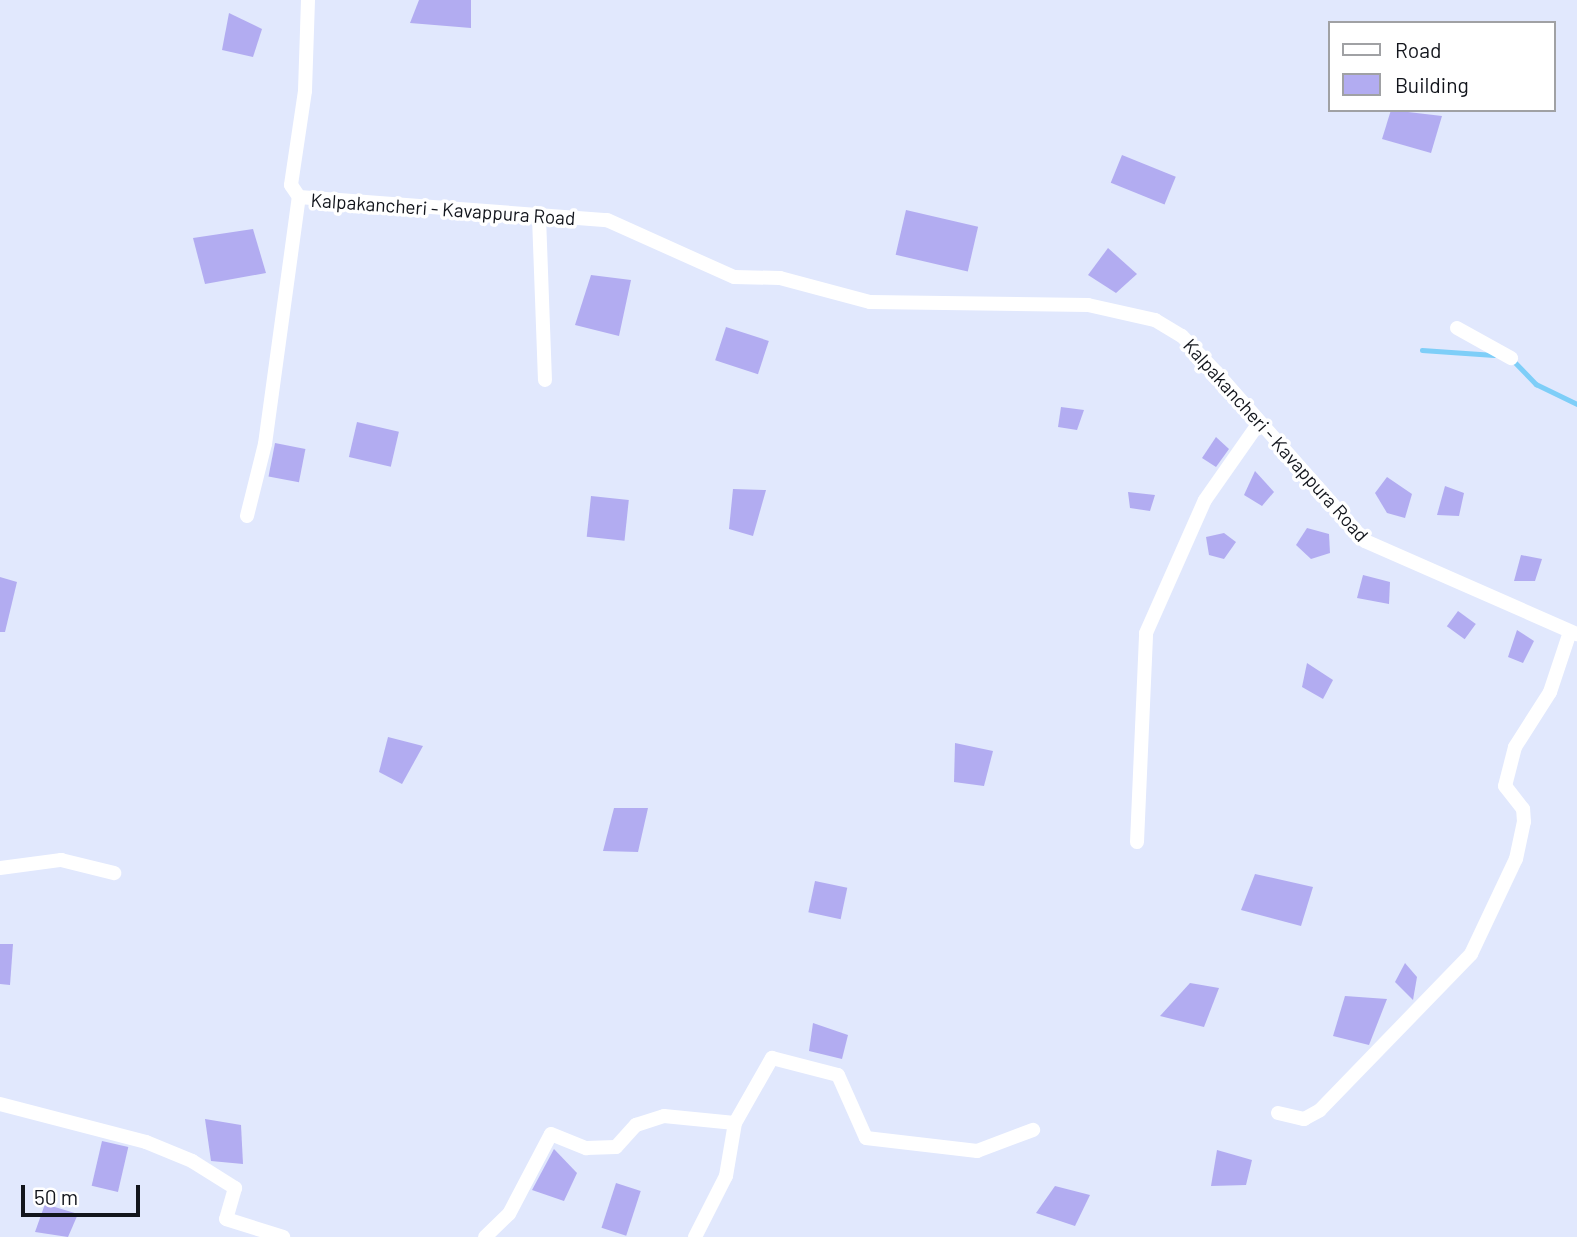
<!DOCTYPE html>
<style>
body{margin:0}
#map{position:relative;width:1577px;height:1237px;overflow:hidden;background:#e1e8fd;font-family:Barlow,sans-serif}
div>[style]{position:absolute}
.stream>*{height:4.5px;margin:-2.25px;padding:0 2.25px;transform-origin:2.25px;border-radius:2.25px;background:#7ecef8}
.building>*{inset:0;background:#b2acf1;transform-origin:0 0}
.street>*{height:14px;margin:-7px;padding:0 7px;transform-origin:7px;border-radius:7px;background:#fff}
span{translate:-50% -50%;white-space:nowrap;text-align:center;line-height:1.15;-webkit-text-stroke:7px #fff;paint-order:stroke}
.street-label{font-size:19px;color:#12151c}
.legend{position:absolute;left:1328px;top:21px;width:228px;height:91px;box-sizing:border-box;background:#fff;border:2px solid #a0a1a4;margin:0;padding:9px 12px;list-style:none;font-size:21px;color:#12151c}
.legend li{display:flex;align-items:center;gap:14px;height:35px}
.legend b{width:35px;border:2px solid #a0a1a4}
.scale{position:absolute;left:21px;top:1185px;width:119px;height:32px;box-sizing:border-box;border:4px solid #12151c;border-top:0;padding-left:9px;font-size:21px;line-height:24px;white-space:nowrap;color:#12151c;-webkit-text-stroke:5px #fff;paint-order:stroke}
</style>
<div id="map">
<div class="stream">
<i style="left:1422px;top:350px;width:72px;rotate:4deg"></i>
<i style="left:1512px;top:359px;width:35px;rotate:46deg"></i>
<i style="left:1536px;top:384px;width:46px;rotate:26deg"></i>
</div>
<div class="building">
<i style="clip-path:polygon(419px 0,471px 0,471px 28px,410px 23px)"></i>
<i style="clip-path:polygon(229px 13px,262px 29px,253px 57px,222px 50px)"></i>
<i style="clip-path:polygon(1391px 110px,1442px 116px,1431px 153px,1382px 139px)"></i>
<i style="left:1122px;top:155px;width:58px;height:30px;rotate:22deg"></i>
<i style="left:906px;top:210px;width:74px;height:46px;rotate:13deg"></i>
<i style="clip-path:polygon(253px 229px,266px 273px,205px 284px,193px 238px)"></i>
<i style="clip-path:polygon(1108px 248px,1137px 274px,1116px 293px,1088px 275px)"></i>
<i style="clip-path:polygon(591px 275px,631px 280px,619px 336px,575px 325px)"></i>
<i style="left:726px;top:327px;width:45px;height:35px;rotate:18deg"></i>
<i style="clip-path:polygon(1061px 407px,1084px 410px,1077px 430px,1058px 427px)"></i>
<i style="left:357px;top:422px;width:43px;height:36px;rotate:13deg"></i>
<i style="clip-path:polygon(1216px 437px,1229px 449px,1216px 467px,1202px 458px)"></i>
<i style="left:275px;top:443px;width:31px;height:34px;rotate:11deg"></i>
<i style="clip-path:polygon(1255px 471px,1274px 492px,1262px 506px,1244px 495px)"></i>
<i style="clip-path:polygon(1387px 477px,1412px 494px,1405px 518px,1387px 513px,1375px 493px)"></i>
<i style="clip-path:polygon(1445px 486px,1464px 493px,1459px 516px,1437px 515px)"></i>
<i style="clip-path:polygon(733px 489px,766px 490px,753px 536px,729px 529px)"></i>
<i style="clip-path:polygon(1128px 492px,1155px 495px,1150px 511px,1130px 508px)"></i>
<i style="left:591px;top:496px;width:38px;height:41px;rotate:6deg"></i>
<i style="clip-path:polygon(1307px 528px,1329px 534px,1330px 553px,1311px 559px,1296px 545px)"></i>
<i style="clip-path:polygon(1224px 533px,1236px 542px,1224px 559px,1209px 555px,1206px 537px)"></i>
<i style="clip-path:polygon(1521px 555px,1542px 559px,1535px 581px,1514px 581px)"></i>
<i style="clip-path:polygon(1363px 575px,1390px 582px,1389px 604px,1357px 598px)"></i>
<i style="clip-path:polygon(0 577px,17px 582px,5px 632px,0 632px)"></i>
<i style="left:1458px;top:611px;width:22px;height:19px;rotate:36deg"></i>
<i style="clip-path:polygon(1517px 630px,1534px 641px,1523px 663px,1508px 657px)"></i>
<i style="clip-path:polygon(1307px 663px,1333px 680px,1323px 699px,1302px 687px)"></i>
<i style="clip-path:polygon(388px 737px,423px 746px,402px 784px,379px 772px)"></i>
<i style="clip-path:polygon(955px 743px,993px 751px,984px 786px,954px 782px)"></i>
<i style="clip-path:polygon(614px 808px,648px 808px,638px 852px,603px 851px)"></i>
<i style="clip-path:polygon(1255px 874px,1313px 887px,1301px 926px,1241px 910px)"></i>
<i style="left:815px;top:881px;width:33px;height:32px;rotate:12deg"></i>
<i style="clip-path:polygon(0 944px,13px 944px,10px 985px,0 984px)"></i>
<i style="clip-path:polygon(1405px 963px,1417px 977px,1413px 1000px,1395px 982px)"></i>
<i style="clip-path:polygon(1190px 983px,1219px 988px,1204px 1027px,1160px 1016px)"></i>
<i style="clip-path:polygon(1345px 996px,1387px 999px,1369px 1045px,1333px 1036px)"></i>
<i style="clip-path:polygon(813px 1023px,848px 1035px,842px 1059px,809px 1051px)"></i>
<i style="clip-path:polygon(205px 1119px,241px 1125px,243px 1164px,211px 1161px)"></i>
<i style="left:102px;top:1141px;width:27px;height:46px;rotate:13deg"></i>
<i style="clip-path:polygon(554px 1149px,577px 1173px,564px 1201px,532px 1190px)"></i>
<i style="clip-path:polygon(1217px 1150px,1252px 1160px,1246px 1185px,1211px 1186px)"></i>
<i style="left:616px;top:1183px;width:26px;height:47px;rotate:18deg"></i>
<i style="clip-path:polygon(1055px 1186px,1090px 1195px,1075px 1226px,1036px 1213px)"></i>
<i style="clip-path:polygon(45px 1204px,78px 1214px,68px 1237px,35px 1232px)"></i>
</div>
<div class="street">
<i style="left:308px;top:0;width:91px;rotate:91.9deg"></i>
<i style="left:305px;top:91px;width:95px;rotate:98.5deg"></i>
<i style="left:291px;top:185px;width:14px;rotate:56deg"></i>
<i style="left:299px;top:197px;width:309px;rotate:4.3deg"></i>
<i style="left:607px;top:220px;width:139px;rotate:24.2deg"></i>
<i style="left:734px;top:277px;width:46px;rotate:1.2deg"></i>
<i style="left:780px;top:278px;width:93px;rotate:14.9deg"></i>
<i style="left:870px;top:302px;width:218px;rotate:0.8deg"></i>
<i style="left:1088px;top:305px;width:69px;rotate:12.6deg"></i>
<i style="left:1155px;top:320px;width:31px;rotate:31deg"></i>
<i style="left:1182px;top:336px;width:50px;rotate:46.6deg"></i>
<i style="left:1216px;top:372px;width:225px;rotate:48.6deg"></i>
<i style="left:1365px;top:541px;width:232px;rotate:23.7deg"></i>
<i style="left:539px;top:217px;width:163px;rotate:87.9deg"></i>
<i style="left:1457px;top:328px;width:62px;rotate:29.1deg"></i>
<i style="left:247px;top:516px;width:74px;rotate:-76deg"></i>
<i style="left:265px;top:444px;width:249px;rotate:-82.2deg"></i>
<i style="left:1137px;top:842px;width:209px;rotate:-87.5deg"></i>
<i style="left:1146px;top:633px;width:145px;rotate:-66.1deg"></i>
<i style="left:1205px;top:500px;width:94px;rotate:-55deg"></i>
<i style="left:0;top:868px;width:62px;rotate:-7.5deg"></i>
<i style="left:61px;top:860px;width:55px;rotate:13.8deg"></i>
<i style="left:0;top:1104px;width:151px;rotate:14.6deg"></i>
<i style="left:146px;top:1142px;width:50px;rotate:22.4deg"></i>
<i style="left:192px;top:1161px;width:51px;rotate:32.1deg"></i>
<i style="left:235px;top:1188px;width:32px;rotate:106deg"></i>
<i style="left:226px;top:1219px;width:60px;rotate:17.5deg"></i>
<i style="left:1278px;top:1113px;width:27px;rotate:13deg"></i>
<i style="left:1304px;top:1119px;width:18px;rotate:-29deg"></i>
<i style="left:1320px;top:1110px;width:217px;rotate:-45.9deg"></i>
<i style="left:1471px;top:954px;width:105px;rotate:-64.7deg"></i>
<i style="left:1516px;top:859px;width:38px;rotate:-78deg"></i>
<i style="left:1524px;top:822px;width:13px;rotate:-94deg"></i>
<i style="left:1523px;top:809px;width:29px;rotate:-128deg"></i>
<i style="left:1505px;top:786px;width:40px;rotate:-75.6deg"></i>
<i style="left:1515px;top:747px;width:65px;rotate:-57.5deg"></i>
<i style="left:1550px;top:692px;width:63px;rotate:-71.6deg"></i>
<i style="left:485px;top:1237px;width:33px;rotate:-44deg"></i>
<i style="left:509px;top:1214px;width:90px;rotate:-62.3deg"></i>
<i style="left:551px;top:1134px;width:38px;rotate:22deg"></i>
<i style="left:586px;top:1148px;width:30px;rotate:-2deg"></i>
<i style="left:616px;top:1147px;width:30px;rotate:-48deg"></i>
<i style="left:636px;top:1125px;width:29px;rotate:-18deg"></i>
<i style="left:664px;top:1116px;width:71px;rotate:5.6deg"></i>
<i style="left:695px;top:1237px;width:68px;rotate:-63.1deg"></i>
<i style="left:726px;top:1176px;width:54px;rotate:-80.4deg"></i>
<i style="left:735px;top:1123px;width:75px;rotate:-60.4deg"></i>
<i style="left:772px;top:1058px;width:68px;rotate:14.4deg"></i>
<i style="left:838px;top:1075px;width:69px;rotate:66deg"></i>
<i style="left:866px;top:1138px;width:112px;rotate:6.7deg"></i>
<i style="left:977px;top:1151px;width:60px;rotate:-20.6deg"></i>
</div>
<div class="street-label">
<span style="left:443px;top:209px;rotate:4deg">Kalpakancheri - Kavappura Road</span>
<span style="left:1276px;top:440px;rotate:48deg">Kalpakancheri - Kavappura Road</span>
</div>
<ul class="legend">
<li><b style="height:9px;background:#fff"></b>Road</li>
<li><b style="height:19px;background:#b2acf1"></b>Building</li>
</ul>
<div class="scale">50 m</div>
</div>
